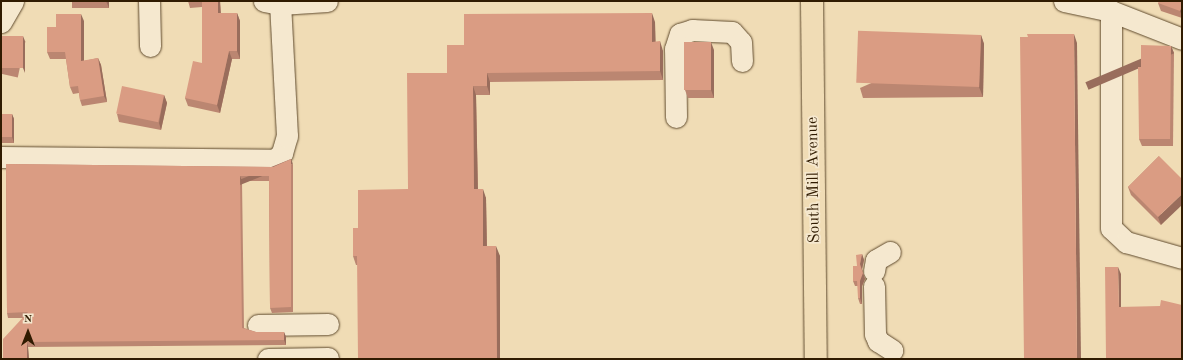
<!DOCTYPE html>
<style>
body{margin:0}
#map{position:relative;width:1183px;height:360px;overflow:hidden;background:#f0dcb5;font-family:"Old Standard TT",serif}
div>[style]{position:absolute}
.roads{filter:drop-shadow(0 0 1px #604b2e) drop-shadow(0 0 1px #604b2e)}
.minor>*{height:21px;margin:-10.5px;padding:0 10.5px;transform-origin:10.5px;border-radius:10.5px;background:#f5e8cf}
.major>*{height:22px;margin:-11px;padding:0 11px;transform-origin:11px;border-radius:11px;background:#f0dcb5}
.wall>*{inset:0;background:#bb8671;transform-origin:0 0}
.shaded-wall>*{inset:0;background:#996d5c;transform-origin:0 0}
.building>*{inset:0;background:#da9c83;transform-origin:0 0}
span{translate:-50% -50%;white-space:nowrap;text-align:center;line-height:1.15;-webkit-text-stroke:3.5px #f5e8cf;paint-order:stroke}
.street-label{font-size:16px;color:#301b01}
.frame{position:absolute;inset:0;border:2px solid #301b01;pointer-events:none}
.north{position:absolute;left:8px;top:312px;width:40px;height:40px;-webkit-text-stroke:3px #f5e8cf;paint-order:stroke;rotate:0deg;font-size:11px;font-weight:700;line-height:16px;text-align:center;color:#301b01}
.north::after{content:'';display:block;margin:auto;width:14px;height:18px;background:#301b01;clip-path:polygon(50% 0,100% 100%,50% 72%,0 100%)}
</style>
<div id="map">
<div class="roads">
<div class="minor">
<i style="left:149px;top:1px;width:45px;rotate:88.7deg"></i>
<i style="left:264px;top:1px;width:16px;rotate:11deg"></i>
<i style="left:280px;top:4px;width:47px;rotate:-3.7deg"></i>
<i style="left:1064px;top:1px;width:48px;rotate:12deg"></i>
<i style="left:1111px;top:11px;width:76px;rotate:21.5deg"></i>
<i style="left:1111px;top:11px;width:217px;rotate:90deg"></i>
<i style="left:1111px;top:228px;width:21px;rotate:43deg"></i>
<i style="left:1126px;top:242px;width:58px;rotate:15.9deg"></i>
<i style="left:1px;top:22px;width:24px;rotate:-60deg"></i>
<i style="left:676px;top:117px;width:68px;rotate:-90.8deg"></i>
<i style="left:675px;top:49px;width:16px;rotate:-72deg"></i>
<i style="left:680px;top:34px;width:13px;rotate:-18deg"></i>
<i style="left:692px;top:30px;width:40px;rotate:2.9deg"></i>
<i style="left:732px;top:32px;width:13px;rotate:48deg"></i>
<i style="left:741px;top:42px;width:19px;rotate:87deg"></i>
<i style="left:1px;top:157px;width:274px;rotate:0.6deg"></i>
<i style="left:275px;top:160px;width:10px;rotate:-45deg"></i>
<i style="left:282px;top:153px;width:18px;rotate:-74deg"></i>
<i style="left:287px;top:136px;width:132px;rotate:-93deg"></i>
<i style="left:874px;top:271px;width:11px;rotate:-80deg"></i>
<i style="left:876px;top:260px;width:16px;rotate:-30deg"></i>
<i style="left:874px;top:286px;width:48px;rotate:88.8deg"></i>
<i style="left:875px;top:334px;width:8px;rotate:67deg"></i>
<i style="left:878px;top:341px;width:17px;rotate:33deg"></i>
<i style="left:258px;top:325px;width:70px;rotate:-0.8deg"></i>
<i style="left:268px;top:359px;width:60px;rotate:-1deg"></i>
</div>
<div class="major">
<i style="left:812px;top:1px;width:358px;rotate:89.4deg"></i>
</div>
</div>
<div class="wall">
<i style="left:72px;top:1px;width:37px;height:7px"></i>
<i style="clip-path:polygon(188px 1px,220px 1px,221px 13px,237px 13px,240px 21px,240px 59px,232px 59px,220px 113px,188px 106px,185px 98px,202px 63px,202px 7px,190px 8px)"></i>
<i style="clip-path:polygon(1182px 1px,1182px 18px,1161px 11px,1158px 3px)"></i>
<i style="clip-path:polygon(84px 21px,84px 61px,98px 58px,101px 65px,107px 102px,82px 106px,80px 100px,79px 93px,73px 94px,70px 87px,66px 59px,50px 59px,47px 52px)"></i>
<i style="clip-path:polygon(655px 22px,655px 42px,663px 51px,663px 80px,490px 82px,490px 95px,476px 95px,478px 189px,486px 198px,487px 246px,500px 256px,500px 359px,358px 359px,358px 265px,356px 265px,353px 256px,358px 228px,408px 189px,447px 73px,464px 45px)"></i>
<i style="clip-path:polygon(981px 35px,984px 44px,983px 97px,863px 98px,860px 88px)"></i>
<i style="left:1px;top:36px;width:25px;height:37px;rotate:12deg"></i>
<i style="clip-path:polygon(1171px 46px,1174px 53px,1173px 146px,1142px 146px,1139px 139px,1141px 67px)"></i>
<i style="clip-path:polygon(714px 50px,714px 98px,688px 98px,685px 90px)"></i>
<i style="clip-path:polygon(164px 95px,167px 103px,161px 130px,119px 122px,117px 114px)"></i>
<i style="clip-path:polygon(1px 114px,12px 114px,14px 119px,14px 143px,1px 143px)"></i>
<i style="clip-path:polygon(1159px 156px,1161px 225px,1131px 195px,1128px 187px)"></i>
<i style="clip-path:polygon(6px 164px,273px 167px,293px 164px,293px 312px,272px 313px,270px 308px,269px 181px,242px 181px,244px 328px,256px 332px,284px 332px,286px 337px,286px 345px,28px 347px,29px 359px,3px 359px,23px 318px,8px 318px,7px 313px)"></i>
<i style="clip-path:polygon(862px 254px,864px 260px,862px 269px,865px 279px,862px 286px,862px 304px,860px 304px,858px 298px,858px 286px,855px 286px,853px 281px,857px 266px)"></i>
</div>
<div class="shaded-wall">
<i style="clip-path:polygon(106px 1px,109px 1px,109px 8px)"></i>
<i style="clip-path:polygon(218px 1px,220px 1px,221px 21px,218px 13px)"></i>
<i style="clip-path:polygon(1182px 6px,1182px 16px,1180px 11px)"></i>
<i style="clip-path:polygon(237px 13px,240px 21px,240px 59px,237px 51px)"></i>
<i style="clip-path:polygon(652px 13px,655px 22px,656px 51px,652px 42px)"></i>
<i style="clip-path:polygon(81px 14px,84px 21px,84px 68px,81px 61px)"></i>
<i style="clip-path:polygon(1074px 34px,1077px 43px,1081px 359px,1077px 359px)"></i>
<i style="clip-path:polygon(981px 35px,984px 44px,983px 97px,979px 87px)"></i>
<i style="clip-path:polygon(23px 36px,25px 41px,25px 73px,23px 68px)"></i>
<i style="clip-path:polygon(660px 41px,663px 51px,663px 80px,660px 71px)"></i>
<i style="clip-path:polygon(711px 42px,714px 50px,714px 98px,711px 90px)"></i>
<i style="left:1171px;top:46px;width:8px;height:93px;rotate:67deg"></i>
<i style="clip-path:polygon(229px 51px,232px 59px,220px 113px,217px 105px)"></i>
<i style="clip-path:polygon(98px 58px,101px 65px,107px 102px,104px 96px)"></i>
<i style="clip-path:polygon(487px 73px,490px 82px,490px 95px,487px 86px)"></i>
<i style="clip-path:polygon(473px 86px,476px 95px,478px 198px,474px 189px)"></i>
<i style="clip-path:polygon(164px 95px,167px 103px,161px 130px,159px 123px)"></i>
<i style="clip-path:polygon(12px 114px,14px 119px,14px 143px,12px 137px)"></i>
<i style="left:291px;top:159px;width:5px;height:148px;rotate:68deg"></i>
<i style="left:240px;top:176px;width:5px;height:152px;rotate:68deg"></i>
<i style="clip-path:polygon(483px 189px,486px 198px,487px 256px,483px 246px)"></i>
<i style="clip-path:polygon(1182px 194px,1182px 205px,1161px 225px,1158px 217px)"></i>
<i style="clip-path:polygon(496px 246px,500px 256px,500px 359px,497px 359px)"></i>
<i style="clip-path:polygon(862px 254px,864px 260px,862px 269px,865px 279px,862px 286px,862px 304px,860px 298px,860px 264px)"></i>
<i style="clip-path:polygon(1118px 267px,1121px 274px,1121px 315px,1119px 307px)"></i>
<i style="clip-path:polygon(284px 332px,286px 337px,286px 345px,284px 340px)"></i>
<i style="clip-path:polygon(27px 342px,28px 347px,29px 359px,27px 359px)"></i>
</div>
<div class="building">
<i style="clip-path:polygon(202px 1px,218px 1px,218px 13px,237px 13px,237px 51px,229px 51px,217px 105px,185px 98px,193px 61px,202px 63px)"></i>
<i style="clip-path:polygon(1159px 1px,1182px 1px,1182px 6px,1180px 11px,1158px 3px)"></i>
<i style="clip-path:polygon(652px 13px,652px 42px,660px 41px,660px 71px,487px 73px,487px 86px,473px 86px,474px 189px,483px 189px,483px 246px,496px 246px,497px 359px,358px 359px,357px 256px,353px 256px,353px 228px,358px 228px,358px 190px,408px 189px,407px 73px,447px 73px,447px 45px,464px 45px,464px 14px)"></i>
<i style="clip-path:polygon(56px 14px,81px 14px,81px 61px,98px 58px,104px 96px,80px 100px,78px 86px,70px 87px,65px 52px,47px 52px,47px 27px,56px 27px)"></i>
<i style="clip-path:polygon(1027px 34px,1074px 34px,1077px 359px,1024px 359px,1020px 37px,1028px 37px)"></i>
<i style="left:981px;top:35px;width:52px;height:123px;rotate:92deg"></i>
<i style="left:1px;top:36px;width:22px;height:32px"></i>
<i style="left:711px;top:42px;width:48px;height:27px;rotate:90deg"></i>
<i style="clip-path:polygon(1141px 45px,1171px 46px,1170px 139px,1139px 139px,1138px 67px,1141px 67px)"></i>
<i style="left:122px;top:86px;width:43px;height:28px;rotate:12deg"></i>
<i style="left:1px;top:114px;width:11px;height:23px"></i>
<i style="clip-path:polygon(1159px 156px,1182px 179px,1182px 194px,1158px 217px,1128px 187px)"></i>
<i style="clip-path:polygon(291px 159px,291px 307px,270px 308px,269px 176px,240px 176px,242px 328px,256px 332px,284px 332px,284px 340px,27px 342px,27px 359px,3px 359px,3px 339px,28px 312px,7px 313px,6px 164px,273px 167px)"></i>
<i style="clip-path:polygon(862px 254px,860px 264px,863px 273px,860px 281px,860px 298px,858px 298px,857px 281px,853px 281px,853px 266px,857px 266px,856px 255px)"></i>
<i style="clip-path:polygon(1105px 267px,1118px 267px,1119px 307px,1160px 306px,1161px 300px,1182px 305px,1182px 359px,1106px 359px)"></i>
</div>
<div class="street-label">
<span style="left:814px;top:180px;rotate:-91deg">South Mill Avenue</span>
</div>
<div class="frame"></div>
<div class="north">N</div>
</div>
